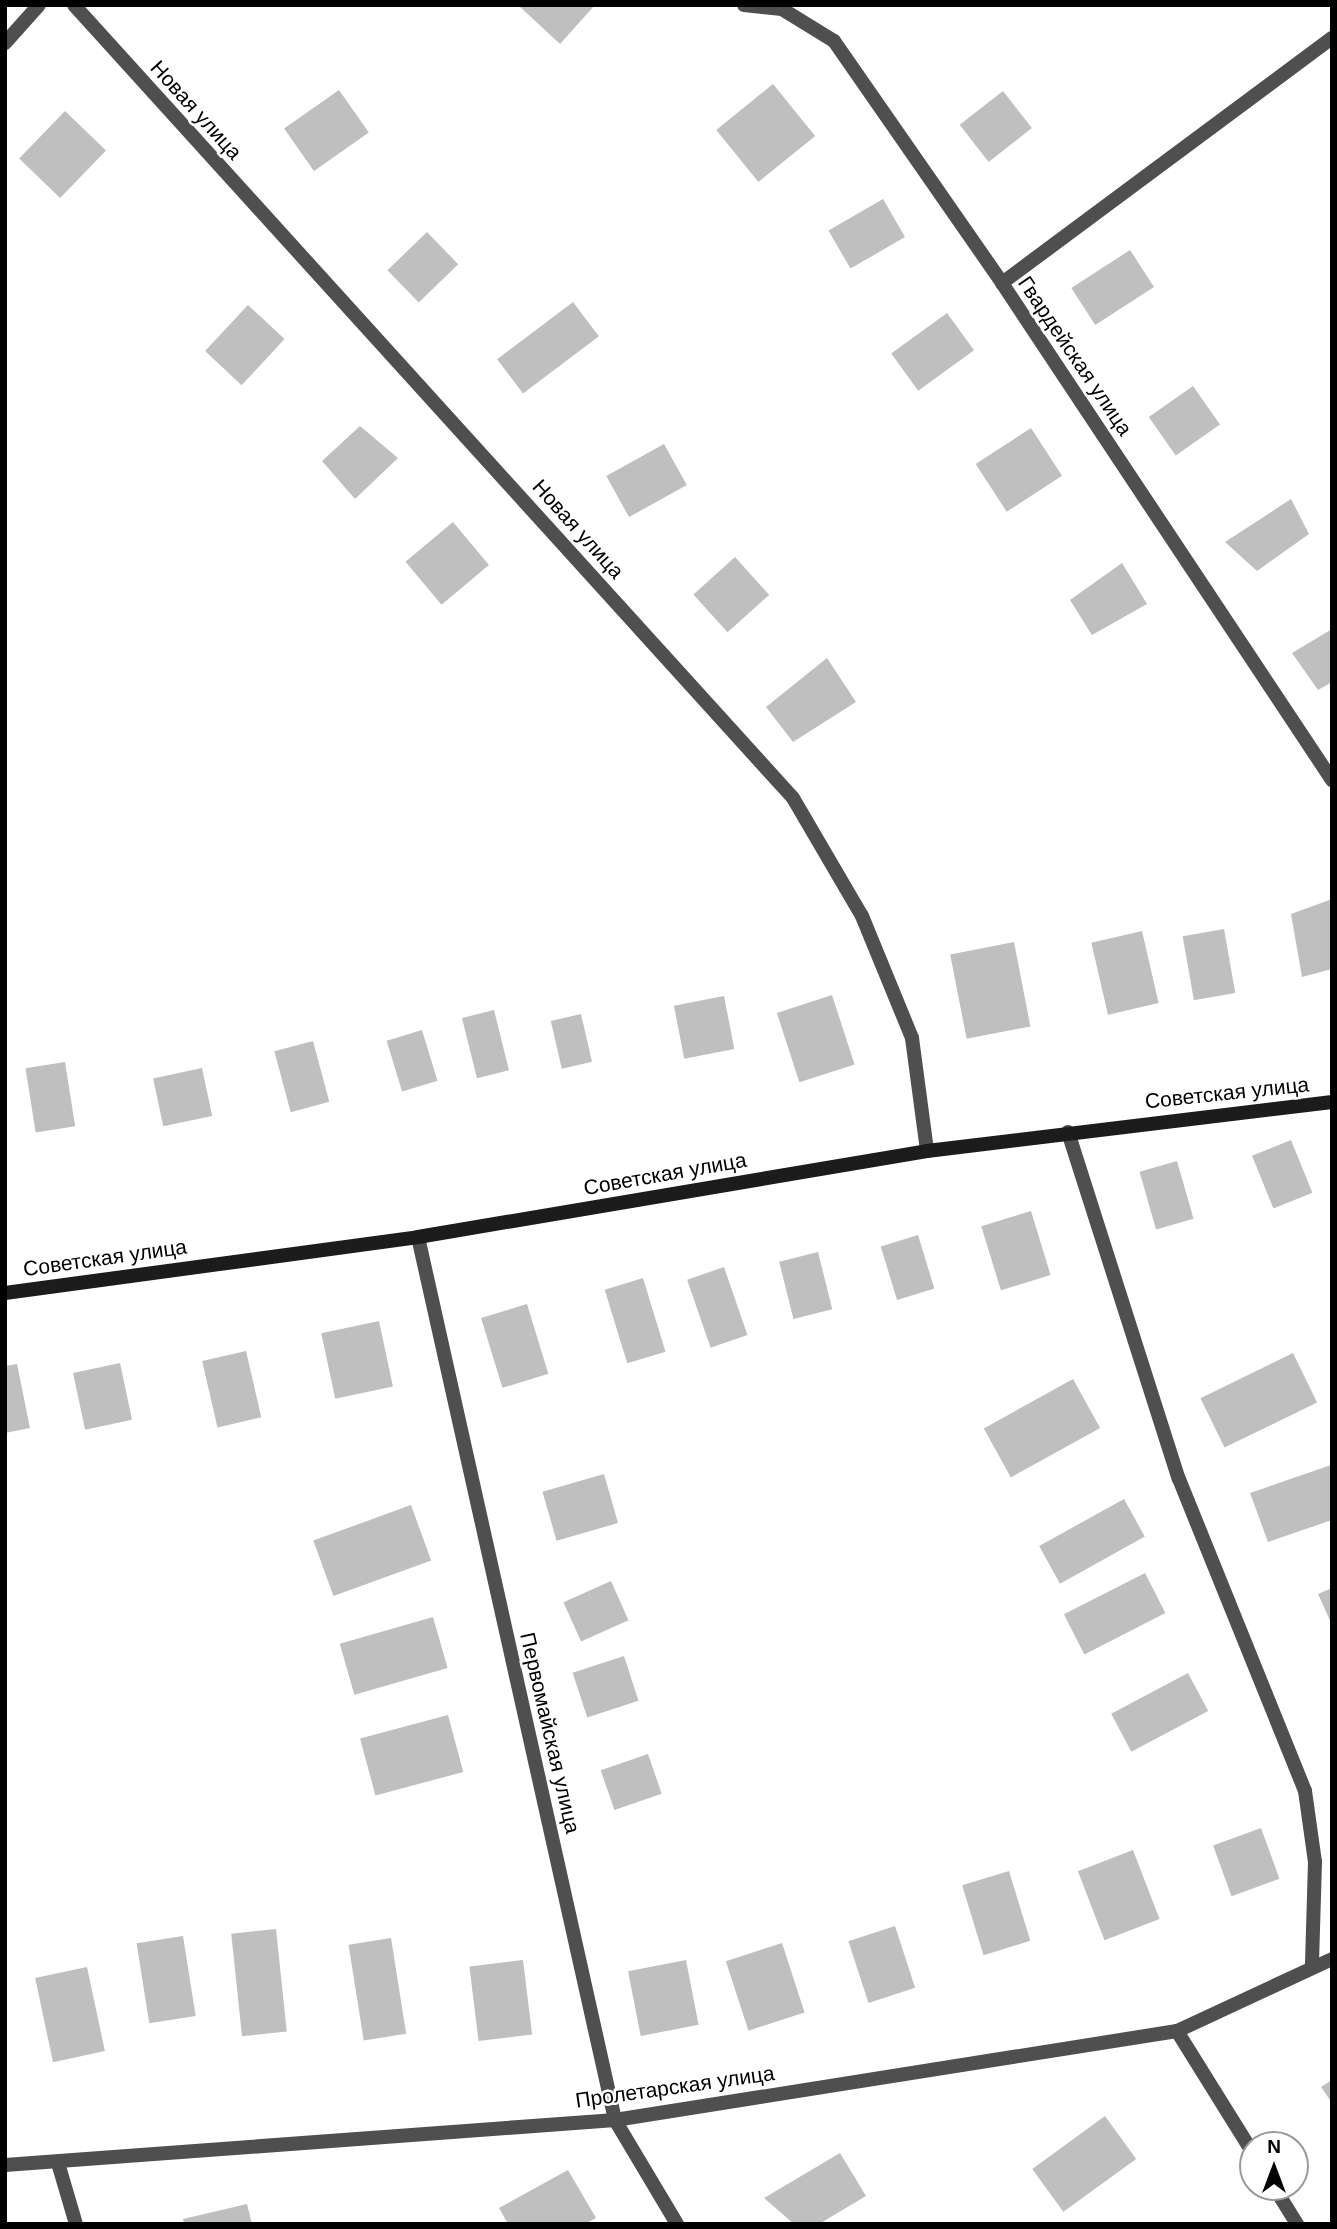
<!DOCTYPE html>
<meta charset="utf-8">
<style>
body{margin:0}
#map{position:relative;width:1337px;height:2229px;overflow:hidden;background:#fff;font-family:Arial,sans-serif}
div>[style]{position:absolute}
.building>*{inset:0;background:#bfbfbf;transform-origin:0 0}
.lane>*{height:14px;margin:-7px;padding:0 7px;transform-origin:7px;border-radius:7px;background:#4f4f4f}
.street>*{height:14px;margin:-7px;padding:0 7px;transform-origin:7px;border-radius:7px;background:#4f4f4f}
.secondary>*{height:14px;margin:-7px;padding:0 7px;transform-origin:7px;border-radius:7px;background:#1c1c1c}
span{translate:-50% -50%;white-space:nowrap;text-align:center;line-height:1.15;-webkit-text-stroke:5px #fff;paint-order:stroke}
.street-label{font-size:21px;color:#000}
.frame{position:absolute;inset:0;border:7px solid #000;pointer-events:none}
.north{position:absolute;left:1239px;top:2131px;width:70px;height:70px;box-sizing:border-box;background:#fff;border:2px solid #999;border-radius:50%;rotate:0deg;font-size:19px;font-weight:700;line-height:28px;text-align:center;color:#000}
.north::after{content:'';display:block;margin:auto;width:24px;height:32px;background:#000;clip-path:polygon(50% 0,100% 100%,50% 72%,0 100%)}
</style>
<div id="map">
<div class="building">
<i style="clip-path:polygon(518px 5px,595px 5px,560px 44px)"></i>
<i style="left:773px;top:84px;width:67px;height:73px;rotate:51deg"></i>
<i style="left:339px;top:90px;width:52px;height:67px;rotate:55deg"></i>
<i style="left:1003px;top:91px;width:47px;height:55px;rotate:52deg"></i>
<i style="left:65px;top:111px;width:57px;height:66px;rotate:44deg"></i>
<i style="left:883px;top:199px;width:44px;height:63px;rotate:60deg"></i>
<i style="left:427px;top:232px;width:45px;height:55px;rotate:46deg"></i>
<i style="left:1130px;top:250px;width:44px;height:70px;rotate:57deg"></i>
<i style="left:573px;top:302px;width:43px;height:95px;rotate:53deg"></i>
<i style="left:248px;top:305px;width:50px;height:63px;rotate:43deg"></i>
<i style="left:947px;top:313px;width:46px;height:69px;rotate:54deg"></i>
<i style="left:1193px;top:386px;width:47px;height:54px;rotate:55deg"></i>
<i style="clip-path:polygon(360px 426px,398px 458px,355px 499px,322px 461px)"></i>
<i style="left:1031px;top:428px;width:57px;height:66px;rotate:57deg"></i>
<i style="left:664px;top:444px;width:47px;height:66px;rotate:61deg"></i>
<i style="clip-path:polygon(1291px 499px,1309px 534px,1257px 571px,1225px 542px)"></i>
<i style="left:453px;top:522px;width:56px;height:62px;rotate:50deg"></i>
<i style="left:735px;top:557px;width:51px;height:56px;rotate:48deg"></i>
<i style="clip-path:polygon(1122px 563px,1147px 604px,1092px 635px,1070px 600px)"></i>
<i style="clip-path:polygon(1332px 629px,1332px 682px,1318px 690px,1292px 653px)"></i>
<i style="clip-path:polygon(827px 658px,856px 702px,793px 742px,766px 707px)"></i>
<i style="clip-path:polygon(1332px 899px,1332px 969px,1302px 977px,1291px 914px)"></i>
<i style="left:1224px;top:929px;width:65px;height:42px;rotate:80deg"></i>
<i style="left:1142px;top:931px;width:74px;height:52px;rotate:77deg"></i>
<i style="left:1014px;top:942px;width:86px;height:65px;rotate:79deg"></i>
<i style="left:832px;top:995px;width:73px;height:58px;rotate:72deg"></i>
<i style="left:724px;top:996px;width:54px;height:51px;rotate:79deg"></i>
<i style="left:494px;top:1010px;width:62px;height:33px;rotate:76deg"></i>
<i style="left:581px;top:1014px;width:49px;height:31px;rotate:77deg"></i>
<i style="left:422px;top:1030px;width:53px;height:37px;rotate:73deg"></i>
<i style="left:313px;top:1041px;width:63px;height:40px;rotate:75deg"></i>
<i style="left:65px;top:1062px;width:65px;height:40px;rotate:81deg"></i>
<i style="left:202px;top:1068px;width:49px;height:50px;rotate:78deg"></i>
<i style="left:1291px;top:1140px;width:57px;height:42px;rotate:68deg"></i>
<i style="left:1177px;top:1161px;width:60px;height:39px;rotate:74deg"></i>
<i style="left:1031px;top:1211px;width:67px;height:52px;rotate:73deg"></i>
<i style="left:918px;top:1235px;width:56px;height:39px;rotate:73deg"></i>
<i style="left:818px;top:1252px;width:59px;height:40px;rotate:76deg"></i>
<i style="left:724px;top:1267px;width:72px;height:39px;rotate:71deg"></i>
<i style="left:643px;top:1278px;width:77px;height:40px;rotate:73deg"></i>
<i style="left:527px;top:1304px;width:73px;height:48px;rotate:73deg"></i>
<i style="left:379px;top:1321px;width:67px;height:59px;rotate:78deg"></i>
<i style="left:246px;top:1351px;width:68px;height:45px;rotate:77deg"></i>
<i style="left:1293px;top:1353px;width:55px;height:103px;rotate:64deg"></i>
<i style="left:120px;top:1363px;width:58px;height:48px;rotate:78deg"></i>
<i style="clip-path:polygon(17px 1364px,30px 1428px,5px 1433px,5px 1366px)"></i>
<i style="left:1073px;top:1379px;width:56px;height:102px;rotate:61deg"></i>
<i style="clip-path:polygon(1331px 1465px,1332px 1520px,1268px 1542px,1250px 1493px)"></i>
<i style="left:604px;top:1474px;width:51px;height:64px;rotate:74deg"></i>
<i style="left:1124px;top:1499px;width:43px;height:97px;rotate:61deg"></i>
<i style="left:411px;top:1505px;width:59px;height:104px;rotate:70deg"></i>
<i style="left:1145px;top:1573px;width:45px;height:91px;rotate:63deg"></i>
<i style="left:611px;top:1581px;width:43px;height:52px;rotate:66deg"></i>
<i style="clip-path:polygon(1332px 1588px,1332px 1625px,1318px 1594px)"></i>
<i style="left:433px;top:1617px;width:53px;height:97px;rotate:74deg"></i>
<i style="left:624px;top:1656px;width:47px;height:54px;rotate:72deg"></i>
<i style="left:1188px;top:1673px;width:43px;height:87px;rotate:62deg"></i>
<i style="left:448px;top:1715px;width:59px;height:91px;rotate:75deg"></i>
<i style="left:648px;top:1754px;width:42px;height:50px;rotate:71deg"></i>
<i style="left:1261px;top:1828px;width:54px;height:51px;rotate:70deg"></i>
<i style="left:1133px;top:1850px;width:74px;height:59px;rotate:69deg"></i>
<i style="left:1009px;top:1871px;width:73px;height:49px;rotate:73deg"></i>
<i style="left:895px;top:1926px;width:65px;height:49px;rotate:72deg"></i>
<i style="left:276px;top:1929px;width:103px;height:45px;rotate:84deg"></i>
<i style="left:183px;top:1936px;width:81px;height:47px;rotate:81deg"></i>
<i style="left:391px;top:1938px;width:97px;height:43px;rotate:81deg"></i>
<i style="left:782px;top:1943px;width:73px;height:59px;rotate:72deg"></i>
<i style="left:523px;top:1960px;width:75px;height:54px;rotate:83deg"></i>
<i style="left:686px;top:1960px;width:66px;height:59px;rotate:79deg"></i>
<i style="left:87px;top:1967px;width:86px;height:53px;rotate:78deg"></i>
<i style="clip-path:polygon(1332px 2080px,1332px 2103px,1321px 2087px)"></i>
<i style="left:1105px;top:2116px;width:53px;height:90px;rotate:54deg"></i>
<i style="clip-path:polygon(840px 2153px,866px 2196px,819px 2224px,794px 2224px,764px 2198px)"></i>
<i style="clip-path:polygon(568px 2170px,596px 2218px,585px 2224px,508px 2224px,499px 2208px)"></i>
<i style="clip-path:polygon(247px 2204px,252px 2224px,184px 2224px,183px 2219px)"></i>
</div>
<div class="lane">
<i style="left:1002px;top:283px;width:411px;rotate:-36.6deg"></i>
</div>
<div class="street">
<i style="left:74px;top:5px;width:1070px;rotate:47.8deg"></i>
<i style="left:793px;top:798px;width:137px;rotate:59.7deg"></i>
<i style="left:862px;top:916px;width:132px;rotate:67.7deg"></i>
<i style="left:912px;top:1038px;width:114px;rotate:82.4deg"></i>
<i style="left:744px;top:5px;width:38px;rotate:6deg"></i>
<i style="left:782px;top:9px;width:61px;rotate:31.6deg"></i>
<i style="left:834px;top:41px;width:295px;rotate:55.2deg"></i>
<i style="left:1002px;top:283px;width:597px;rotate:56.42deg"></i>
<i style="left:5px;top:43px;width:51px;rotate:-48.2deg"></i>
<i style="left:1068px;top:1132px;width:364px;rotate:72.3deg"></i>
<i style="left:1179px;top:1479px;width:336px;rotate:68deg"></i>
<i style="left:1305px;top:1791px;width:72px;rotate:82deg"></i>
<i style="left:1315px;top:1862px;width:104px;rotate:91.7deg"></i>
<i style="left:418px;top:1237px;width:905px;rotate:77.42deg"></i>
<i style="left:615px;top:2120px;width:121px;rotate:59.2deg"></i>
<i style="left:1177px;top:2031px;width:144px;rotate:58.1deg"></i>
<i style="left:58px;top:2163px;width:64px;rotate:73.6deg"></i>
<i style="left:5px;top:2165px;width:612px;rotate:-4.22deg"></i>
<i style="left:615px;top:2120px;width:569px;rotate:-9deg"></i>
<i style="left:1177px;top:2031px;width:171px;rotate:-24.9deg"></i>
<i style="left:1274px;top:2187px;width:44px;rotate:58.1deg"></i>
</div>
<div class="secondary">
<i style="left:5px;top:1293px;width:417px;rotate:-7.7deg"></i>
<i style="left:418px;top:1237px;width:516px;rotate:-9.59deg"></i>
<i style="left:927px;top:1151px;width:408px;rotate:-6.9deg"></i>
</div>
<div class="street-label">
<span style="left:196px;top:110px;rotate:48deg">Новая улица</span>
<span style="left:1075px;top:356px;rotate:56deg">Гвардейская улица</span>
<span style="left:578px;top:529px;rotate:48deg">Новая улица</span>
<span style="left:1227px;top:1093px;rotate:-6deg">Советская улица</span>
<span style="left:665px;top:1174px;rotate:-10deg">Советская улица</span>
<span style="left:105px;top:1258px;rotate:-8deg">Советская улица</span>
<span style="left:550px;top:1733px;rotate:77deg">Первомайская улица</span>
<span style="left:675px;top:2087px;rotate:-8deg">Пролетарская улица</span>
</div>
<div class="frame"></div>
<div class="north">N</div>
</div>
